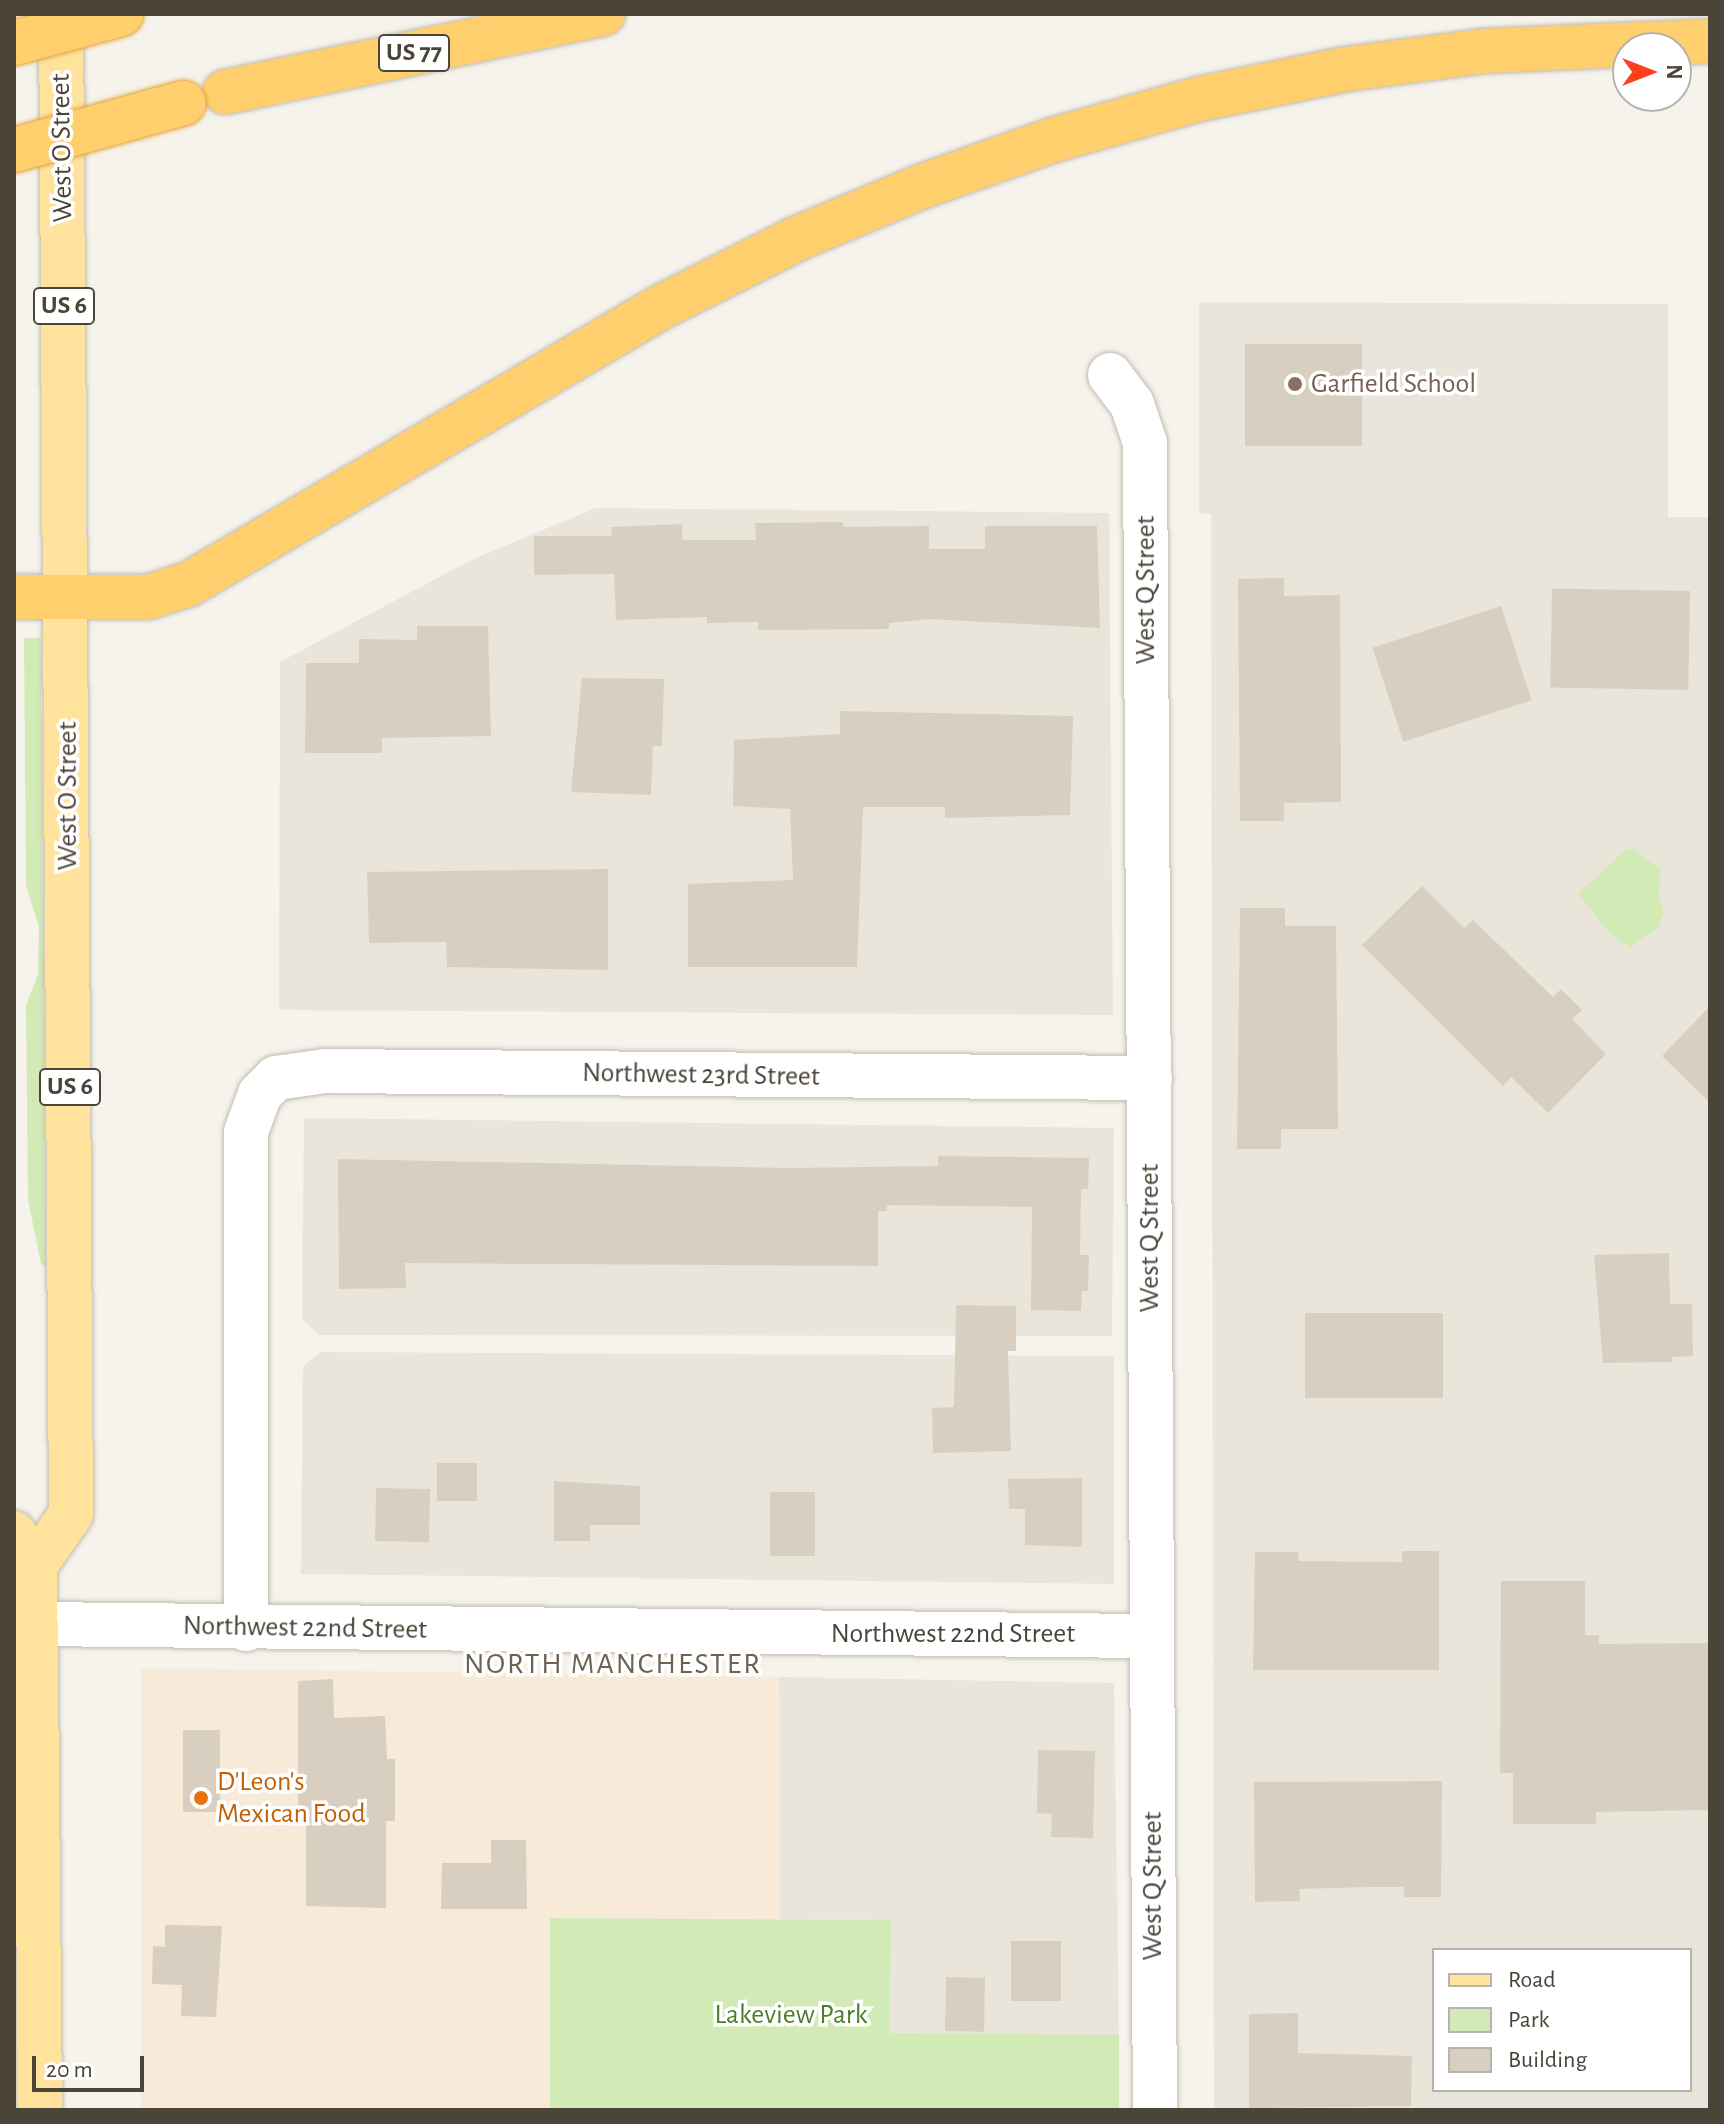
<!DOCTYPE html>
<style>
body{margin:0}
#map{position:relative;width:1724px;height:2124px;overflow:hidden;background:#f6f3ec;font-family:"Alegreya Sans",sans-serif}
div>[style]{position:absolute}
.residential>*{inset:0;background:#eae5da}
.commercial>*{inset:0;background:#f7ead8}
.green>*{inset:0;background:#d2eab5}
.building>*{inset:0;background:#d8cfc1;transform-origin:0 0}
.roads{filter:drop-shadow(0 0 2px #c2bbae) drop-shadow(0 0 2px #c2bbae)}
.minor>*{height:44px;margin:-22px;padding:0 22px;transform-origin:22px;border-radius:22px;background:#fff}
.major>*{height:44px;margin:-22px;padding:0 22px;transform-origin:22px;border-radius:22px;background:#ffe39c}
.highway>*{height:44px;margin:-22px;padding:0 22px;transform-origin:22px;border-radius:22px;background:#ffcf6e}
.bridges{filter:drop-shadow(0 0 2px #e0a43c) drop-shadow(0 0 2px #e0a43c)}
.highway-bridge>*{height:44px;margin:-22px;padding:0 22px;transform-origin:22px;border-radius:22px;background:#ffcf6e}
.dots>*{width:22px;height:22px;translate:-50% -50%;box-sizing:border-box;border:4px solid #fff;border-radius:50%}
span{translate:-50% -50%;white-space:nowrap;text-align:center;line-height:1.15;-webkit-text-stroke:7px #fff;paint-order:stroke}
.shield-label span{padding:2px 6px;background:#fff;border:2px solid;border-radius:6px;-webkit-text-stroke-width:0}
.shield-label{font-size:26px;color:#4b4439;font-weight:700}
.street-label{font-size:28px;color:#4b4439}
.education-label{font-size:28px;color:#785e54}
.left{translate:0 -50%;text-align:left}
.food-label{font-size:28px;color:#c56008}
.park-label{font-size:28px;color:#4a7f2a}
.neighbourhood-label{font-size:30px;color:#6e6250;letter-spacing:2px}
.frame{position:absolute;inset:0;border:16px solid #4b4439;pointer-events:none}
.legend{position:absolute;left:1432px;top:1948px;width:260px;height:144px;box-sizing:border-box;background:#fff;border:2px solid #b7b4b0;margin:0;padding:10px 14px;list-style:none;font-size:24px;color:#4b4439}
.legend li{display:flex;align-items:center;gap:16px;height:40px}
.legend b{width:40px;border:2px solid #b7b4b0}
.north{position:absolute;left:1612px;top:32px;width:80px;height:80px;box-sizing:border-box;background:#fff;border:2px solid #b7b4b0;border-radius:50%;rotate:90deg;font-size:22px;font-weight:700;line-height:32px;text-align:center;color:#4b4439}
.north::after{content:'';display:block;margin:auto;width:28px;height:36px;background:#fc3f1d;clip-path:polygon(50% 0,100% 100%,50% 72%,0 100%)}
.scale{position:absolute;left:32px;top:2056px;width:112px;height:36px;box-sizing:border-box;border:4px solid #4b4439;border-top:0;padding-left:10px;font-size:24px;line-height:28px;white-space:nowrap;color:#4b4439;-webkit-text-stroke:6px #fff;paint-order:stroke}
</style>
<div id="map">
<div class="residential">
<i style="clip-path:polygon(evenodd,1199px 302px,1668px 304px,1668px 517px,1710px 517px,1710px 2110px,1214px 2110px,1211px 514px,1199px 513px,1199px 302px,1434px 1950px,1690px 1950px,1690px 2090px,1434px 2090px,1434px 1950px)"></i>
<i style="clip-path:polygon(596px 508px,1109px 513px,1113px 1015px,279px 1010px,280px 662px,471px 560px)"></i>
<i style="clip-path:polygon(304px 1118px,1114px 1128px,1112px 1336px,319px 1335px,302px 1319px)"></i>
<i style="clip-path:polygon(321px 1352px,1114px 1356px,1114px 1584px,301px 1574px,303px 1366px)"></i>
<i style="clip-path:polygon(779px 1677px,1114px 1683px,1119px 2035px,890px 2034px,891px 1920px,780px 1919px)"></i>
</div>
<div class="commercial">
<i style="clip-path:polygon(141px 1668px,779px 1677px,780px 1919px,550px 1918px,550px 2110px,141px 2110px)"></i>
</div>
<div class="green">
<i style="clip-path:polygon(24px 638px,41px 638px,46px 1266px,41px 1264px,28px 1200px,26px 1005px,38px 974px,39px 927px,26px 886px)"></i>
<i style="clip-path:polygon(1634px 849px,1661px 869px,1659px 896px,1664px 912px,1658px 928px,1630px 948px,1611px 935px,1578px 894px,1625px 850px)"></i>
<i style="clip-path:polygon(550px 1918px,891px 1920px,890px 2033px,1119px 2035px,1119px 2110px,550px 2110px)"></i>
</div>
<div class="building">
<i style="left:1245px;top:344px;width:117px;height:102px"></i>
<i style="clip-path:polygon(843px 522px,843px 527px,929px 526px,929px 549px,985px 549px,985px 526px,1097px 526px,1100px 628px,930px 619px,889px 623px,889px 629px,758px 630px,758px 622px,707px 623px,707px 617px,616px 620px,614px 574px,534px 575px,534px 536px,612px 536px,611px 527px,682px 524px,682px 540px,756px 540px,755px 523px)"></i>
<i style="clip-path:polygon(1284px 578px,1284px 596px,1340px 595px,1341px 802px,1284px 803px,1284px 821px,1240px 821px,1238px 579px)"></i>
<i style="left:1690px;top:591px;width:99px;height:138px;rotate:91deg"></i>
<i style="left:1501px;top:606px;width:99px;height:135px;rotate:72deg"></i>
<i style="clip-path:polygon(417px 626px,488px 626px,491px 736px,382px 738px,382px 753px,305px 753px,306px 663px,359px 663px,359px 639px,417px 640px)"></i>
<i style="clip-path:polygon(582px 678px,664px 679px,662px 746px,653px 746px,651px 795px,571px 792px)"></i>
<i style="clip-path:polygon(840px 711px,1073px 716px,1070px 815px,945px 818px,945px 807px,863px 807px,857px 967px,688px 967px,688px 884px,793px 880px,790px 809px,733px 806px,734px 740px,840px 734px)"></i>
<i style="clip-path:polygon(608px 869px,608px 970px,447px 967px,446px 942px,369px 943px,367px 872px)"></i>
<i style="clip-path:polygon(1422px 886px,1464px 928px,1473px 920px,1553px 997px,1561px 989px,1582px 1010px,1572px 1019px,1606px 1054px,1548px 1113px,1511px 1077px,1503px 1086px,1362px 945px)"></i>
<i style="clip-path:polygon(1240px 908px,1285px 908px,1285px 926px,1336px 926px,1338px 1129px,1281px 1129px,1281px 1149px,1237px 1149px)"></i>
<i style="clip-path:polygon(1710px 1006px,1710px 1103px,1662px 1056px)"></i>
<i style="clip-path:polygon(938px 1156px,1089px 1158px,1088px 1189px,1081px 1189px,1080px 1255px,1089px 1255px,1088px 1291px,1082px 1291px,1081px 1311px,1031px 1310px,1032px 1207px,887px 1205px,887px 1211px,878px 1211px,878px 1266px,405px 1263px,406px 1288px,339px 1289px,338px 1159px,793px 1168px,938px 1166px)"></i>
<i style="clip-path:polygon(1669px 1253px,1670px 1304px,1692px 1304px,1693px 1356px,1672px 1357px,1672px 1362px,1603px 1363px,1594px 1255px)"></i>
<i style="clip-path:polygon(956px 1305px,1016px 1306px,1016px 1351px,1008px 1351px,1011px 1451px,933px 1453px,932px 1408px,954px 1407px)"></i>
<i style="left:1305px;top:1313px;width:138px;height:85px"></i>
<i style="left:437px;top:1463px;width:40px;height:38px"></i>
<i style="clip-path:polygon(1082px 1478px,1082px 1547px,1025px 1545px,1025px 1509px,1009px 1509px,1008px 1479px)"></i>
<i style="clip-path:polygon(554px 1481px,640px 1486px,640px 1525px,590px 1525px,590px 1541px,554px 1541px)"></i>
<i style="left:376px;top:1488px;width:54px;height:53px;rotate:1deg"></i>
<i style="left:770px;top:1492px;width:45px;height:64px"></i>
<i style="clip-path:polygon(1402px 1551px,1439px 1551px,1439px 1670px,1253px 1670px,1255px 1552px,1299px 1552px,1298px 1561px,1402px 1562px)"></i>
<i style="clip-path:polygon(1501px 1581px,1585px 1581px,1585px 1635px,1599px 1635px,1599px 1644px,1710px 1643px,1710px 1810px,1596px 1812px,1596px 1824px,1513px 1824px,1513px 1773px,1500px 1773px)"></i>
<i style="clip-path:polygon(333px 1679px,334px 1718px,385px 1716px,387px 1759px,395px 1759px,395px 1821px,386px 1821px,386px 1908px,306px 1906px,306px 1820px,298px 1820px,298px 1681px)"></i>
<i style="left:183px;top:1730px;width:37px;height:82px"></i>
<i style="clip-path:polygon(1038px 1750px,1095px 1751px,1093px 1838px,1051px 1837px,1052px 1814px,1037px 1813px)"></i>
<i style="clip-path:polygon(1442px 1781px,1441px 1897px,1404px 1897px,1404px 1887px,1368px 1887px,1299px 1889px,1300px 1901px,1255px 1902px,1254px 1782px)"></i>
<i style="clip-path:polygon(491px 1840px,526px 1840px,527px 1909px,441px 1909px,442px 1863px,491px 1863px)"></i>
<i style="clip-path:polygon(165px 1925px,222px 1926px,216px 2017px,181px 2016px,182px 1985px,152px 1984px,153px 1946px,165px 1947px)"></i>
<i style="left:1011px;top:1941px;width:50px;height:60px"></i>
<i style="left:946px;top:1977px;width:39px;height:54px;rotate:1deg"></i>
<i style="clip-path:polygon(1298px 2013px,1298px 2053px,1412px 2056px,1411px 2106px,1249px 2108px,1249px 2014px)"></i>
</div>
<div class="roads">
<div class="minor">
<i style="left:1110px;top:375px;width:36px;rotate:53deg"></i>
<i style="left:1132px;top:404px;width:41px;rotate:71.6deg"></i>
<i style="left:1145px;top:443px;width:1667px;rotate:89.66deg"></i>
<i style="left:35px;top:1624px;width:1116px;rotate:0.62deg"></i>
<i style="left:246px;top:1629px;width:497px;rotate:-90deg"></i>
<i style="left:246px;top:1132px;width:40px;rotate:-69.8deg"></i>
<i style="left:260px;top:1094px;width:23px;rotate:-45deg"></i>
<i style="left:276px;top:1078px;width:50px;rotate:-8deg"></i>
<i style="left:326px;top:1071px;width:824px;rotate:0.49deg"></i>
</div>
<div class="major">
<i style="left:14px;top:1533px;width:39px;rotate:58deg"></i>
<i style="left:35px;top:1566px;width:544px;rotate:89.47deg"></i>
<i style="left:35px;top:1566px;width:63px;rotate:-55.3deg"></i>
<i style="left:71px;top:1514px;width:1500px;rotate:-90.38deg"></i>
</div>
<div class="highway">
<i style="left:225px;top:92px;width:386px;rotate:-11.7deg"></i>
<i style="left:14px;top:597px;width:134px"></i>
<i style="left:148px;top:597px;width:43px;rotate:-17.6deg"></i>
<i style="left:189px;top:584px;width:547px;rotate:-30.41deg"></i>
<i style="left:661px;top:307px;width:151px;rotate:-26.7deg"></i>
<i style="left:796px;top:239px;width:138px;rotate:-22.7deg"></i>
<i style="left:923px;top:186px;width:138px;rotate:-19.5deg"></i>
<i style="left:1053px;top:140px;width:152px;rotate:-15.7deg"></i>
<i style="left:1199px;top:99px;width:151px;rotate:-11.5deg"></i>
<i style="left:1347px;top:69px;width:138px;rotate:-7.5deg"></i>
<i style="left:1484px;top:51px;width:226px;rotate:-2.5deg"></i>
</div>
</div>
<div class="bridges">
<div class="highway-bridge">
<i style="left:14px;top:43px;width:111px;rotate:-15.2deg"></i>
<i style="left:14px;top:150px;width:176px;rotate:-15.5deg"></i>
</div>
</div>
<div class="dots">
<i style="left:1295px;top:384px;background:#8d6e63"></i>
<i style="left:201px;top:1798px;background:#e8710a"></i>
</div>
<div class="shield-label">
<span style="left:414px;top:53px">US 77</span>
<span style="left:64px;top:306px">US 6</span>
<span style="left:70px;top:1087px">US 6</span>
</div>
<div class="street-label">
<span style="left:62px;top:148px;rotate:-91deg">West O Street</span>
<span style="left:1146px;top:590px;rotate:-90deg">West Q Street</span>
<span style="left:68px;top:796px;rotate:-90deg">West O Street</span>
<span style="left:701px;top:1075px;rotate:1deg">Northwest 23rd Street</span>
<span style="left:1150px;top:1238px;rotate:-90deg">West Q Street</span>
<span style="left:305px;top:1628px;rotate:1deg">Northwest 22nd Street</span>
<span style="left:953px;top:1634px">Northwest 22nd Street</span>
<span style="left:1153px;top:1886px;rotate:-90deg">West Q Street</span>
</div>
<div class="education-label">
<span class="left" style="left:1311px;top:384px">Garfield School</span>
</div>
<div class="food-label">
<span class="left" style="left:217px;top:1798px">D'Leon's<br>Mexican Food</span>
</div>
<div class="park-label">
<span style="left:791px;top:2015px">Lakeview Park</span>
</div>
<div class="neighbourhood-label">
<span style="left:613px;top:1664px">NORTH MANCHESTER</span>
</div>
<div class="frame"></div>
<ul class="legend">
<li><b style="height:10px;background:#ffe39c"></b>Road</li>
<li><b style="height:22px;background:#d2eab5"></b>Park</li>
<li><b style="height:22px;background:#d8cfc1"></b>Building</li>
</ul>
<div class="north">N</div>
<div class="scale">20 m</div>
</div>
